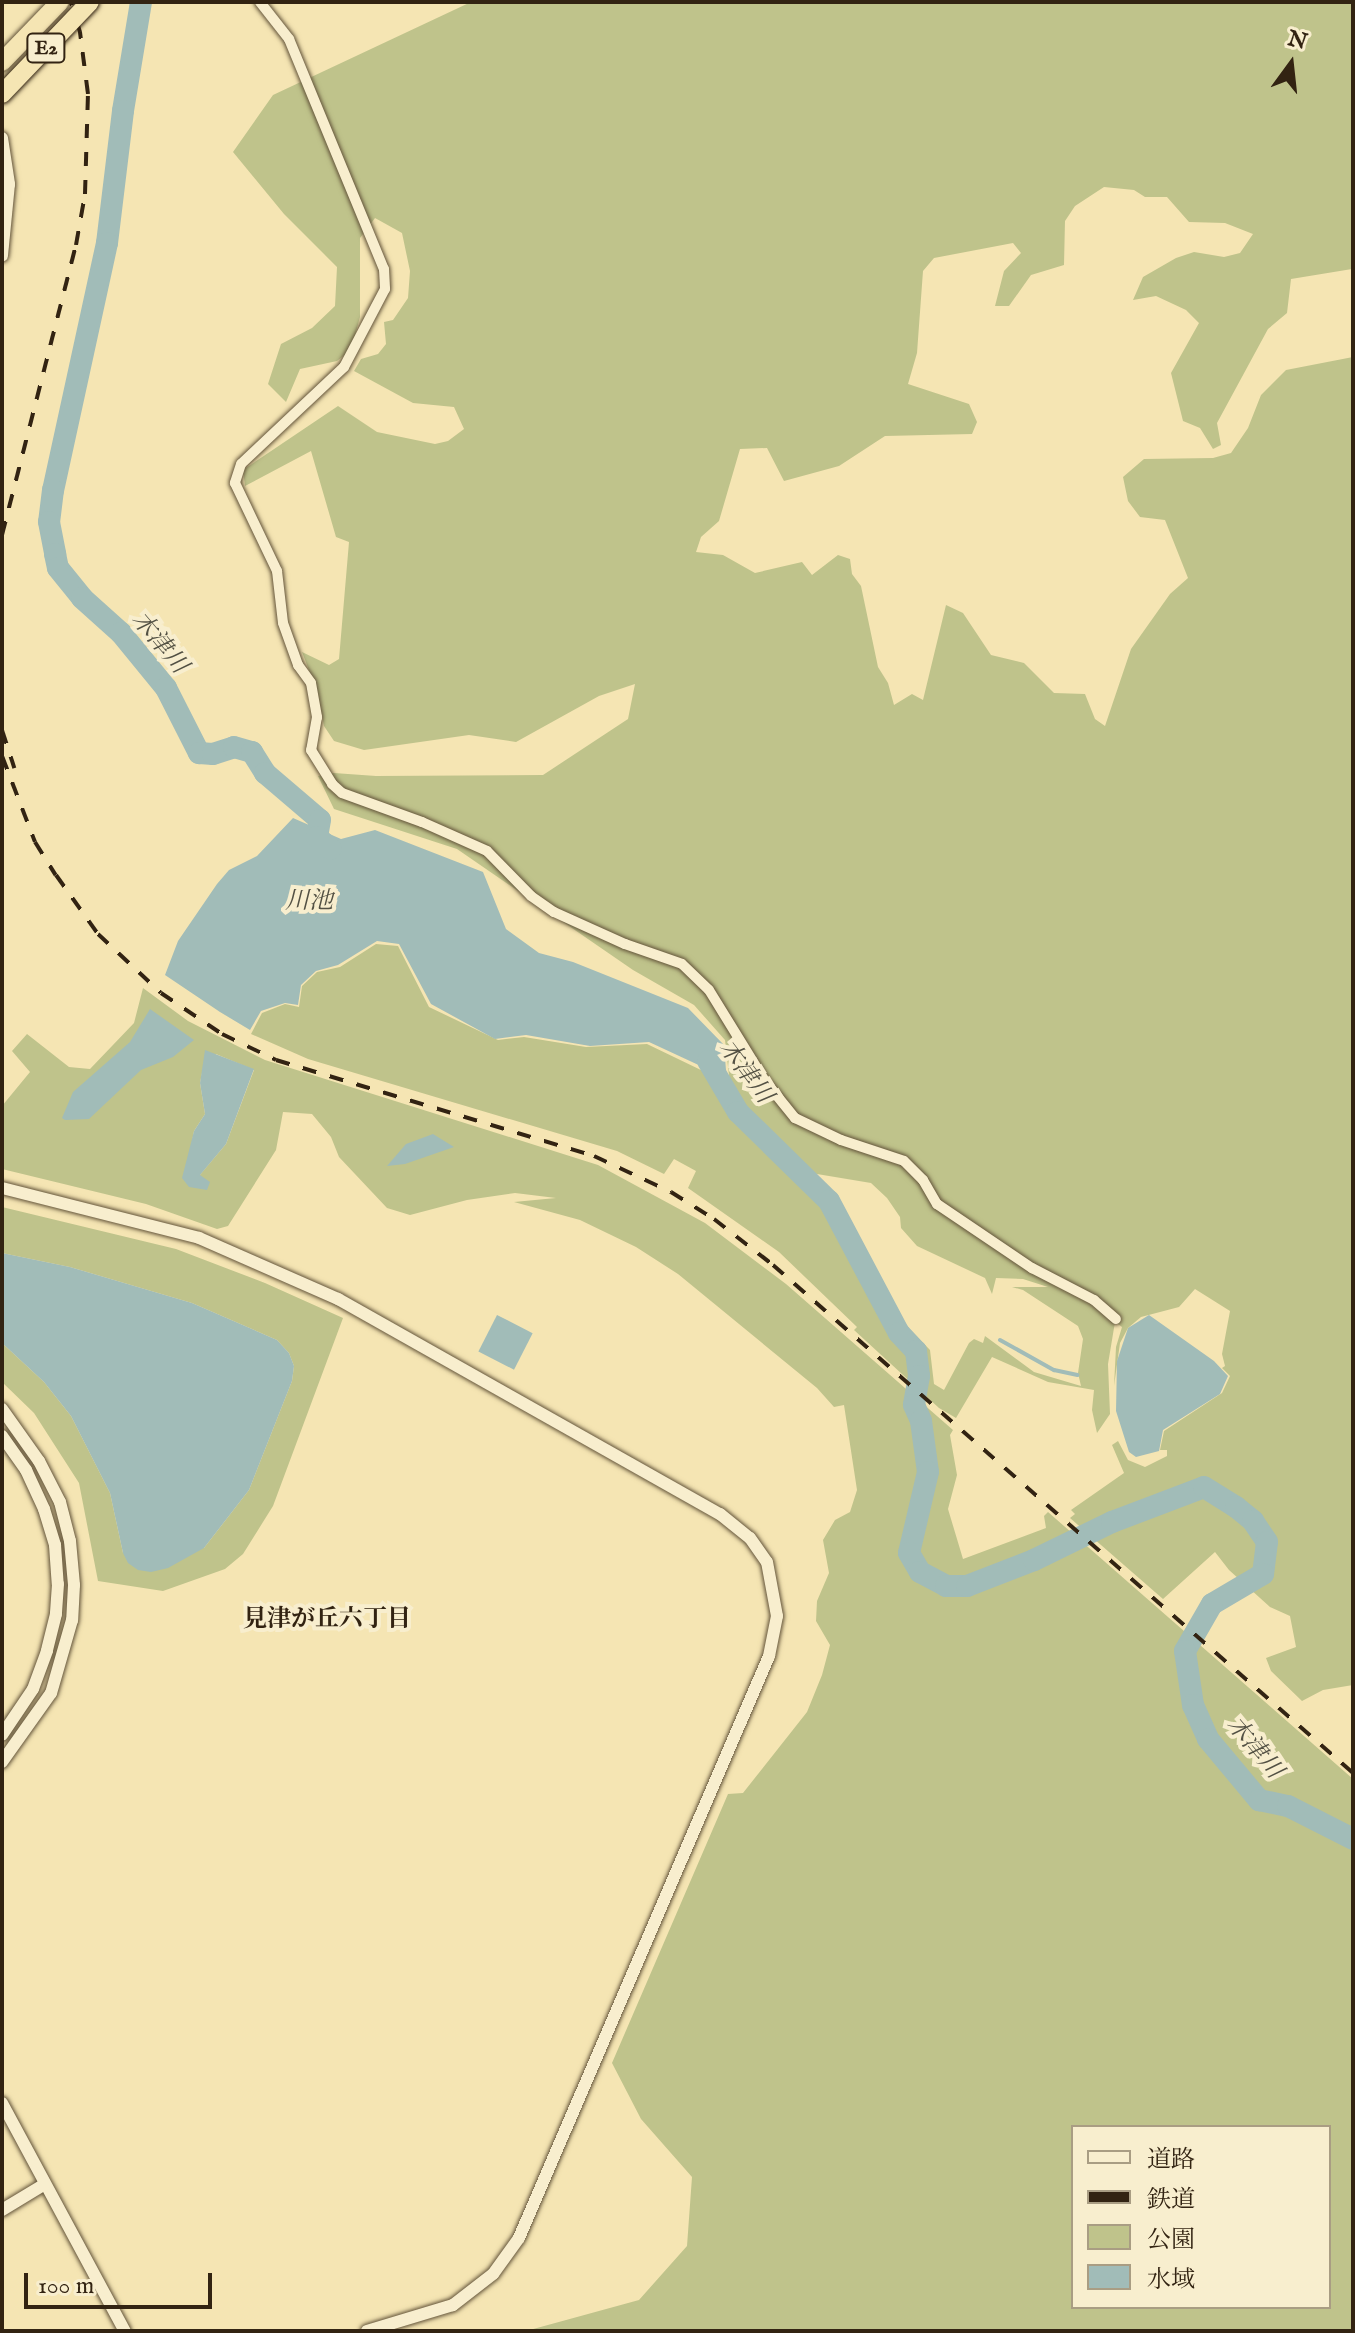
<!DOCTYPE html>
<meta charset="utf-8">
<style>
body{margin:0}
#map{position:relative;width:1355px;height:2333px;overflow:hidden;background:#f5e5b3;font-family:"IM FELL English","Noto Serif JP",serif}
div>[style]{position:absolute}
.green>*{inset:0;background:#bfc38b}
.water>*{inset:0;background:#a1bcb8;transform-origin:0 0}
.stream>*{height:4px;margin:-2px;padding:0 2px;transform-origin:2px;border-radius:2px;background:#a1bcb8}
.river>*{height:22px;margin:-11px;padding:0 11px;transform-origin:11px;border-radius:11px;background:#a1bcb8}
.roads{filter:drop-shadow(0 0 2px #63543a) drop-shadow(0 0 2px #63543a)}
.minor>*{height:10px;margin:-5px;padding:0 5px;transform-origin:5px;border-radius:5px;background:#f8eece}
.tertiary>*{height:12px;margin:-6px;padding:0 6px;transform-origin:6px;border-radius:6px;background:#f8eece}
.motorway>*{height:18px;margin:-9px;padding:0 9px;transform-origin:9px;border-radius:9px;background:#f5e5b3}
.rail>*{height:4px;margin-top:-2px;transform-origin:0;background:repeating-linear-gradient(90deg,#322312 0 14px,transparent 0 28px)}
.bridges{filter:drop-shadow(0 0 2px #322312) drop-shadow(0 0 2px #322312)}
.motorway-bridge>*{height:18px;margin:-9px;padding:0 9px;transform-origin:9px;border-radius:9px;background:#f5e5b3}
span{translate:-50% -50%;white-space:nowrap;text-align:center;line-height:1.15;-webkit-text-stroke:8px #f8eece;paint-order:stroke}
.shield-label span{padding:2px 6px;background:#f8eece;border:2px solid;border-radius:6px;-webkit-text-stroke-width:0}
.shield-label{font-size:20px;color:#322312;font-weight:700}
.water-label{font-size:24px;color:#535144;font-style:italic}
.neighbourhood-label{font-size:24px;color:#322312;font-weight:700}
.frame{position:absolute;inset:0;border:4px solid #322312;pointer-events:none}
.legend{position:absolute;left:1071px;top:2125px;width:260px;height:184px;box-sizing:border-box;background:#f8eece;border:2px solid #a99d83;margin:0;padding:10px 14px;list-style:none;font-size:24px;color:#322312}
.legend li{display:flex;align-items:center;gap:16px;height:40px}
.legend b{width:40px;border:2px solid #a99d83}
.north{position:absolute;left:1251px;top:24px;width:80px;height:80px;-webkit-text-stroke:6px #f8eece;paint-order:stroke;rotate:15deg;font-size:22px;font-weight:700;line-height:32px;text-align:center;color:#322312}
.north::after{content:'';display:block;margin:auto;width:28px;height:36px;background:#322312;clip-path:polygon(50% 0,100% 100%,50% 72%,0 100%)}
.scale{position:absolute;left:24px;top:2273px;width:188px;height:36px;box-sizing:border-box;border:4px solid #322312;border-top:0;padding-left:10px;font-size:24px;line-height:28px;white-space:nowrap;color:#322312;-webkit-text-stroke:6px #f8eece;paint-order:stroke}
</style>
<div id="map">
<div class="green">
<i style="clip-path:polygon(evenodd,471px 2px,1353px 2px,1353px 275px,1352px 269px,1291px 279px,1287px 313px,1268px 329px,1217px 423px,1221px 445px,1213px 449px,1200px 428px,1183px 421px,1171px 373px,1199px 323px,1186px 310px,1156px 296px,1133px 300px,1143px 277px,1176px 258px,1194px 252px,1224px 257px,1240px 253px,1253px 234px,1225px 223px,1189px 222px,1167px 197px,1145px 197px,1134px 190px,1104px 187px,1075px 206px,1065px 221px,1064px 265px,1031px 275px,1009px 306px,995px 306px,1004px 271px,1021px 253px,1013px 243px,934px 258px,923px 271px,917px 353px,908px 384px,969px 404px,977px 422px,972px 434px,885px 436px,839px 466px,784px 481px,767px 448px,740px 449px,719px 521px,701px 537px,696px 552px,723px 555px,755px 573px,802px 562px,812px 575px,838px 555px,850px 559px,852px 574px,861px 586px,878px 667px,888px 683px,894px 705px,912px 694px,923px 700px,946px 605px,963px 613px,991px 655px,1024px 663px,1054px 693px,1085px 694px,1095px 719px,1105px 726px,1131px 649px,1170px 594px,1188px 578px,1165px 520px,1140px 517px,1128px 501px,1123px 477px,1144px 459px,1213px 458px,1231px 453px,1248px 428px,1261px 395px,1286px 370px,1353px 357px,1353px 1685px,1323px 1690px,1302px 1701px,1271px 1671px,1266px 1658px,1296px 1647px,1290px 1616px,1270px 1607px,1229px 1570px,1215px 1552px,1163px 1599px,1070px 1518px,1075px 1514px,1071px 1510px,1124px 1473px,1112px 1445px,1118px 1441px,1128px 1460px,1145px 1467px,1167px 1456px,1167px 1450px,1160px 1450px,1164px 1431px,1222px 1393px,1230px 1376px,1222px 1368px,1225px 1366px,1222px 1354px,1230px 1311px,1195px 1289px,1179px 1307px,1141px 1317px,1128px 1328px,1120px 1343px,1114px 1386px,1116px 1347px,1122px 1327px,1115px 1322px,1108px 1364px,1110px 1414px,1097px 1433px,1092px 1410px,1094px 1390px,1048px 1382px,992px 1357px,956px 1418px,939px 1408px,854px 1330px,857px 1327px,779px 1252px,688px 1188px,696px 1171px,674px 1159px,664px 1174px,617px 1151px,308px 1059px,251px 1034px,262px 1013px,285px 1004px,299px 1007px,302px 986px,317px 972px,340px 967px,376px 944px,398px 946px,429px 1007px,498px 1040px,524px 1037px,586px 1047px,647px 1044px,703px 1071px,716px 1094px,730px 1084px,725px 1040px,694px 1005px,633px 970px,457px 849px,334px 809px,318px 776px,334px 773px,376px 776px,543px 775px,628px 719px,635px 684px,599px 696px,516px 742px,469px 735px,364px 750px,334px 741px,324px 726px,317px 691px,302px 652px,329px 665px,339px 659px,349px 542px,336px 537px,311px 451px,245px 486px,243px 470px,338px 406px,377px 432px,435px 444px,448px 441px,464px 429px,454px 407px,413px 403px,354px 371px,361px 359px,378px 354px,386px 344px,384px 322px,393px 320px,408px 298px,410px 271px,402px 233px,375px 218px,360px 238px,360px 317px,351px 350px,337px 361px,300px 369px,286px 402px,268px 384px,281px 344px,312px 328px,335px 306px,337px 267px,284px 214px,233px 152px,273px 95px,471px 2px,811px 1173px,871px 1183px,887px 1198px,900px 1217px,901px 1228px,917px 1246px,985px 1278px,992px 1294px,996px 1278px,1023px 1279px,1048px 1287px,1012px 1287px,1023px 1290px,1078px 1326px,1083px 1339px,1078px 1373px,1081px 1386px,1034px 1372px,985px 1336px,983px 1343px,974px 1339px,969px 1343px,944px 1390px,934px 1384px,930px 1350px,900px 1319px,880px 1311px,852px 1251px,820px 1200px,811px 1173px)"></i>
<i style="clip-path:polygon(evenodd,143px 988px,188px 1021px,265px 1060px,598px 1165px,705px 1223px,786px 1284px,953px 1430px,950px 1435px,957px 1475px,948px 1509px,963px 1559px,1046px 1528px,1044px 1516px,1048px 1512px,1353px 1779px,1353px 2331px,526px 2331px,639px 2300px,687px 2246px,692px 2177px,641px 2119px,612px 2063px,728px 1794px,743px 1793px,807px 1712px,822px 1675px,830px 1645px,816px 1621px,817px 1601px,829px 1573px,823px 1540px,835px 1520px,850px 1512px,857px 1490px,844px 1405px,834px 1407px,817px 1388px,678px 1274px,636px 1247px,580px 1220px,514px 1202px,556px 1198px,515px 1193px,467px 1200px,410px 1215px,387px 1208px,339px 1157px,331px 1137px,312px 1114px,283px 1112px,276px 1150px,228px 1226px,217px 1229px,146px 1204px,2px 1169px,2px 1106px,30px 1072px,12px 1051px,27px 1034px,69px 1067px,90px 1069px,134px 1023px,143px 988px,216px 1054px,254px 1070px,226px 1144px,199px 1176px,191px 1147px,194px 1131px,205px 1114px,200px 1083px,203px 1068px,216px 1054px,143px 988px,1073px 2127px,1329px 2127px,1329px 2307px,1073px 2307px,1073px 2127px)"></i>
<i style="clip-path:polygon(2px 1207px,176px 1249px,265px 1283px,343px 1318px,273px 1506px,243px 1554px,225px 1569px,163px 1591px,98px 1581px,79px 1483px,34px 1413px,2px 1382px,2px 1343px,44px 1382px,71px 1416px,110px 1493px,123px 1553px,204px 1548px,249px 1490px,292px 1381px,294px 1366px,289px 1353px,277px 1340px,192px 1303px,70px 1267px,2px 1253px)"></i>
</div>
<div class="water">
<i style="clip-path:polygon(293px 818px,341px 839px,375px 830px,483px 872px,506px 929px,539px 953px,573px 962px,688px 1008px,724px 1045px,727px 1083px,716px 1089px,705px 1068px,649px 1042px,590px 1046px,526px 1035px,495px 1039px,431px 1004px,399px 944px,377px 941px,338px 965px,316px 971px,301px 985px,298px 1005px,285px 1003px,261px 1011px,250px 1030px,220px 1012px,165px 975px,178px 941px,217px 884px,229px 870px,257px 856px)"></i>
<i style="clip-path:polygon(150px 1009px,194px 1040px,173px 1057px,141px 1070px,89px 1119px,65px 1120px,62px 1118px,73px 1092px,130px 1042px)"></i>
<i style="clip-path:polygon(205px 1050px,254px 1069px,226px 1144px,200px 1175px,210px 1182px,207px 1190px,189px 1187px,182px 1178px,194px 1131px,205px 1114px,200px 1083px)"></i>
<i style="clip-path:polygon(433px 1134px,454px 1147px,405px 1164px,387px 1166px,406px 1144px)"></i>
<i style="clip-path:polygon(2px 1253px,70px 1267px,192px 1303px,277px 1340px,289px 1353px,294px 1366px,292px 1381px,249px 1490px,204px 1548px,168px 1568px,151px 1572px,138px 1570px,128px 1563px,123px 1553px,110px 1493px,71px 1416px,44px 1382px,2px 1343px)"></i>
<i style="left:497px;top:1315px;width:40px;height:41px;rotate:27deg"></i>
<i style="clip-path:polygon(1149px 1315px,1214px 1361px,1228px 1376px,1220px 1394px,1163px 1430px,1159px 1451px,1136px 1457px,1129px 1452px,1116px 1411px,1117px 1361px,1128px 1328px)"></i>
</div>
<div class="stream">
<i style="left:1000px;top:1340px;width:62px;rotate:29.1deg"></i>
<i style="left:1054px;top:1370px;width:24px;rotate:12deg"></i>
</div>
<div class="river">
<i style="left:141px;top:2px;width:110px;rotate:99.4deg"></i>
<i style="left:123px;top:111px;width:133px;rotate:96.9deg"></i>
<i style="left:107px;top:243px;width:253px;rotate:102.3deg"></i>
<i style="left:53px;top:490px;width:32px;rotate:97deg"></i>
<i style="left:49px;top:522px;width:33px;rotate:79deg"></i>
<i style="left:55px;top:554px;width:14px;rotate:78deg"></i>
<i style="left:58px;top:568px;width:38px;rotate:51deg"></i>
<i style="left:82px;top:598px;width:52px;rotate:41.9deg"></i>
<i style="left:121px;top:633px;width:71px;rotate:50.7deg"></i>
<i style="left:166px;top:688px;width:73px;rotate:63.1deg"></i>
<i style="left:199px;top:753px;width:14px;rotate:4deg"></i>
<i style="left:213px;top:754px;width:22px;rotate:-18deg"></i>
<i style="left:234px;top:747px;width:19px;rotate:16deg"></i>
<i style="left:252px;top:752px;width:25px;rotate:58deg"></i>
<i style="left:265px;top:773px;width:72px;rotate:40.5deg"></i>
<i style="left:320px;top:820px;width:17px;rotate:100deg"></i>
<i style="left:317px;top:837px;width:18px;rotate:41deg"></i>
<i style="left:708px;top:1061px;width:59px;rotate:59.5deg"></i>
<i style="left:738px;top:1112px;width:127px;rotate:44.4deg"></i>
<i style="left:829px;top:1201px;width:149px;rotate:62.1deg"></i>
<i style="left:899px;top:1333px;width:25px;rotate:47deg"></i>
<i style="left:916px;top:1351px;width:25px;rotate:83deg"></i>
<i style="left:919px;top:1376px;width:29px;rotate:100deg"></i>
<i style="left:914px;top:1405px;width:17px;rotate:66deg"></i>
<i style="left:921px;top:1421px;width:51px;rotate:82.2deg"></i>
<i style="left:928px;top:1472px;width:83px;rotate:103.2deg"></i>
<i style="left:909px;top:1553px;width:22px;rotate:60deg"></i>
<i style="left:920px;top:1572px;width:30px;rotate:28deg"></i>
<i style="left:946px;top:1586px;width:21px"></i>
<i style="left:967px;top:1586px;width:72px;rotate:-21.2deg"></i>
<i style="left:1034px;top:1560px;width:87px;rotate:-26deg"></i>
<i style="left:1112px;top:1522px;width:98px;rotate:-20.8deg"></i>
<i style="left:1204px;top:1487px;width:38px;rotate:32deg"></i>
<i style="left:1236px;top:1507px;width:22px;rotate:39deg"></i>
<i style="left:1253px;top:1521px;width:25px;rotate:56deg"></i>
<i style="left:1267px;top:1542px;width:32px;rotate:97deg"></i>
<i style="left:1263px;top:1574px;width:59px;rotate:149.5deg"></i>
<i style="left:1212px;top:1604px;width:54px;rotate:119.9deg"></i>
<i style="left:1185px;top:1651px;width:55px;rotate:81.6deg"></i>
<i style="left:1193px;top:1705px;width:37px;rotate:66deg"></i>
<i style="left:1208px;top:1739px;width:80px;rotate:50.1deg"></i>
<i style="left:1259px;top:1800px;width:30px;rotate:12deg"></i>
<i style="left:1288px;top:1806px;width:73px;rotate:26.9deg"></i>
</div>
<div class="roads">
<div class="minor">
<i style="left:260px;top:2px;width:47px;rotate:51.9deg"></i>
<i style="left:289px;top:39px;width:249px;rotate:67.6deg"></i>
<i style="left:384px;top:269px;width:20px;rotate:87deg"></i>
<i style="left:385px;top:289px;width:88px;rotate:117.7deg"></i>
<i style="left:344px;top:367px;width:141px;rotate:136.7deg"></i>
<i style="left:241px;top:464px;width:20px;rotate:108deg"></i>
<i style="left:235px;top:483px;width:98px;rotate:64.5deg"></i>
<i style="left:277px;top:571px;width:52px;rotate:83.4deg"></i>
<i style="left:283px;top:623px;width:45px;rotate:70.3deg"></i>
<i style="left:298px;top:665px;width:22px;rotate:54deg"></i>
<i style="left:311px;top:683px;width:35px;rotate:80deg"></i>
<i style="left:317px;top:717px;width:34px;rotate:100deg"></i>
<i style="left:311px;top:750px;width:40px;rotate:58deg"></i>
<i style="left:332px;top:784px;width:13px;rotate:42deg"></i>
<i style="left:342px;top:793px;width:85px;rotate:19.9deg"></i>
<i style="left:422px;top:822px;width:71px;rotate:24deg"></i>
<i style="left:487px;top:851px;width:63px;rotate:45.6deg"></i>
<i style="left:531px;top:896px;width:28px;rotate:35deg"></i>
<i style="left:554px;top:912px;width:78px;rotate:24.3deg"></i>
<i style="left:625px;top:944px;width:60px;rotate:19.3deg"></i>
<i style="left:682px;top:964px;width:37px;rotate:44deg"></i>
<i style="left:709px;top:990px;width:107px;rotate:58.4deg"></i>
<i style="left:765px;top:1081px;width:48px;rotate:51deg"></i>
<i style="left:795px;top:1118px;width:51px;rotate:25.6deg"></i>
<i style="left:841px;top:1140px;width:66px;rotate:18.4deg"></i>
<i style="left:904px;top:1161px;width:27px;rotate:45deg"></i>
<i style="left:923px;top:1180px;width:28px;rotate:60deg"></i>
<i style="left:937px;top:1204px;width:115px;rotate:34deg"></i>
<i style="left:1032px;top:1268px;width:70px;rotate:27.3deg"></i>
<i style="left:1094px;top:1300px;width:29px;rotate:41deg"></i>
</div>
<div class="tertiary">
<i style="left:2px;top:138px;width:47px;rotate:81.3deg"></i>
<i style="left:9px;top:184px;width:72px;rotate:95.6deg"></i>
<i style="left:2px;top:1188px;width:203px;rotate:14.2deg"></i>
<i style="left:199px;top:1238px;width:152px;rotate:23.7deg"></i>
<i style="left:338px;top:1299px;width:438px;rotate:29.4deg"></i>
<i style="left:720px;top:1514px;width:38px;rotate:39deg"></i>
<i style="left:750px;top:1538px;width:29px;rotate:55deg"></i>
<i style="left:767px;top:1562px;width:55px;rotate:79.5deg"></i>
<i style="left:777px;top:1616px;width:41px;rotate:101.3deg"></i>
<i style="left:769px;top:1656px;width:633px;rotate:113.25deg"></i>
<i style="left:519px;top:2238px;width:44px;rotate:125.8deg"></i>
<i style="left:493px;top:2274px;width:51px;rotate:142.2deg"></i>
<i style="left:453px;top:2305px;width:90px;rotate:163.2deg"></i>
<i style="left:2px;top:1409px;width:64px;rotate:54.6deg"></i>
<i style="left:39px;top:1461px;width:46px;rotate:62.9deg"></i>
<i style="left:60px;top:1502px;width:40px;rotate:75.6deg"></i>
<i style="left:70px;top:1541px;width:44px;rotate:84.8deg"></i>
<i style="left:74px;top:1585px;width:35px;rotate:93deg"></i>
<i style="left:72px;top:1620px;width:76px;rotate:106deg"></i>
<i style="left:51px;top:1693px;width:85px;rotate:125.4deg"></i>
<i style="left:2px;top:1436px;width:42px;rotate:54.8deg"></i>
<i style="left:26px;top:1470px;width:43px;rotate:65.2deg"></i>
<i style="left:44px;top:1509px;width:38px;rotate:73deg"></i>
<i style="left:55px;top:1545px;width:39px;rotate:86deg"></i>
<i style="left:58px;top:1584px;width:30px;rotate:94deg"></i>
<i style="left:56px;top:1614px;width:38px;rotate:104deg"></i>
<i style="left:47px;top:1651px;width:40px;rotate:110.2deg"></i>
<i style="left:33px;top:1689px;width:55px;rotate:124deg"></i>
<i style="left:2px;top:2103px;width:259px;rotate:61.7deg"></i>
<i style="left:2px;top:2210px;width:50px;rotate:-31.2deg"></i>
</div>
<div class="motorway">
<i style="left:2px;top:62px;width:83px;rotate:-46deg"></i>
</div>
</div>
<div class="rail">
<i style="left:2px;top:535px;width:299px;rotate:-75.7deg"></i>
<i style="left:76px;top:245px;width:52px;rotate:-80deg"></i>
<i style="left:85px;top:194px;width:100px;rotate:-88.3deg"></i>
<i style="left:88px;top:94px;width:63px;rotate:-97.4deg"></i>
<i style="left:80px;top:32px;width:31px;rotate:-107deg"></i>
<i style="left:2px;top:730px;width:40px;rotate:72deg"></i>
<i style="left:2px;top:756px;width:92px;rotate:69deg"></i>
<i style="left:35px;top:842px;width:39px;rotate:58deg"></i>
<i style="left:56px;top:875px;width:72px;rotate:54.6deg"></i>
<i style="left:98px;top:934px;width:86px;rotate:43.1deg"></i>
<i style="left:161px;top:993px;width:73px;rotate:33.9deg"></i>
<i style="left:222px;top:1034px;width:60px;rotate:25.7deg"></i>
<i style="left:276px;top:1060px;width:332px;rotate:16.8deg"></i>
<i style="left:594px;top:1156px;width:85px;rotate:25.1deg"></i>
<i style="left:671px;top:1192px;width:51px;rotate:32.1deg"></i>
<i style="left:714px;top:1219px;width:75px;rotate:37.9deg"></i>
<i style="left:773px;top:1265px;width:771px;rotate:41.21deg"></i>
</div>
<div class="bridges">
<div class="motorway-bridge">
<i style="left:2px;top:94px;width:127px;rotate:-46.3deg"></i>
</div>
</div>
<div class="shield-label">
<span style="left:46px;top:48px">E2</span>
</div>
<div class="water-label">
<span style="left:159px;top:643px;rotate:50deg">木津川</span>
<span style="left:309px;top:902px">川池</span>
<span style="left:745px;top:1072px;rotate:53deg">木津川</span>
<span style="left:1254px;top:1748px;rotate:50deg">木津川</span>
</div>
<div class="neighbourhood-label">
<span style="left:327px;top:1620px">見津が丘六丁目</span>
</div>
<div class="frame"></div>
<ul class="legend">
<li><b style="height:10px;background:#f8eece"></b>道路</li>
<li><b style="height:10px;background:#322312"></b>鉄道</li>
<li><b style="height:22px;background:#bfc38b"></b>公園</li>
<li><b style="height:22px;background:#a1bcb8"></b>水域</li>
</ul>
<div class="north">N</div>
<div class="scale">100 m</div>
</div>
